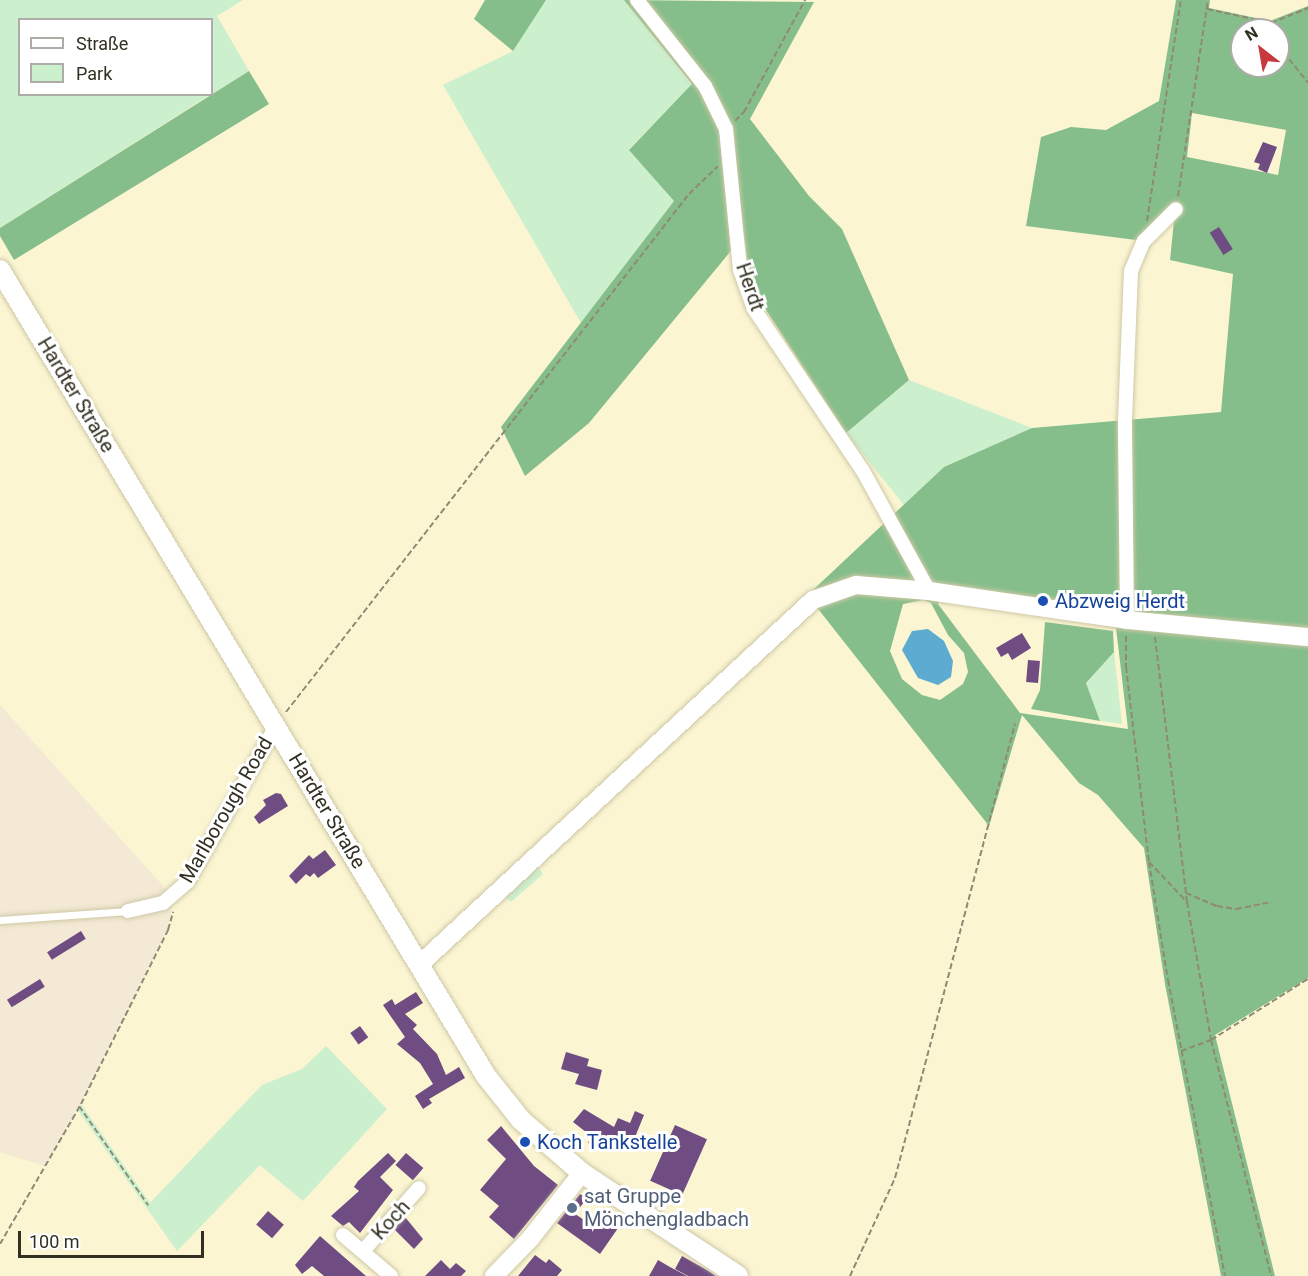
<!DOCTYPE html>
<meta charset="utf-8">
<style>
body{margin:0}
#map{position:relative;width:1308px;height:1276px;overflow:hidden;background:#fbf5d2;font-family:Roboto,sans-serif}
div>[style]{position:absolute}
.commercial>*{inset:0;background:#f3e9d4}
.green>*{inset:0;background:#ccefce}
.forest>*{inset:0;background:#85be8a}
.water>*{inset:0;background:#5dabd0}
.building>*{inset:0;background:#6f4c82;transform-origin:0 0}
.path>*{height:2px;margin-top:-1px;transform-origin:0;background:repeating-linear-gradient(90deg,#8e8a73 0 6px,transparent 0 9px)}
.roads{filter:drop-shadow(0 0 2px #cec8a6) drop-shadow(0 0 2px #cec8a6)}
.service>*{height:7px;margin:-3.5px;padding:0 3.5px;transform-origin:3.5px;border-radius:3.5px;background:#fff}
.minor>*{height:14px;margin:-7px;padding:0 7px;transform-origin:7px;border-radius:7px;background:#fff}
.tertiary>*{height:18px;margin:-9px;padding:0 9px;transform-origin:9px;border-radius:9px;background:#fff}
.secondary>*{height:20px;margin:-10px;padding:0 10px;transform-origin:10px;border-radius:10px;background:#fff}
.dots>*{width:16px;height:16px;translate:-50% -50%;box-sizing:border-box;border:3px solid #fff;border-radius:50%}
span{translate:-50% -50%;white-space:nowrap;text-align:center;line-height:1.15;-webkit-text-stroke:6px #fff;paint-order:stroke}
.street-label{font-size:20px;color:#323022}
.transit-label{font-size:20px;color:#164399}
.left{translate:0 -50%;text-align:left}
.service-label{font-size:20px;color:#4e5e75}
.legend{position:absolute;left:18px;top:18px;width:195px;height:78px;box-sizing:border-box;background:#fff;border:2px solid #adaca7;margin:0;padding:8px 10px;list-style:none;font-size:18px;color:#323022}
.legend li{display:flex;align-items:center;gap:12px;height:30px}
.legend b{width:30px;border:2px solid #adaca7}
.north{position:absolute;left:1230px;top:18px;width:60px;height:60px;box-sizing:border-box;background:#fff;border:2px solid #adaca7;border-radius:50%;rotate:329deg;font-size:16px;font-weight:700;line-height:24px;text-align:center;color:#323022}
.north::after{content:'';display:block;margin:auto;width:21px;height:27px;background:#c8393e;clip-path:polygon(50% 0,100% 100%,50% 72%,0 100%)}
.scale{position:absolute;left:18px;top:1231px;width:186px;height:27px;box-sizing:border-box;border:3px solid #323022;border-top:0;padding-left:8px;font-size:18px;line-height:21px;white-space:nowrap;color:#323022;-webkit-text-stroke:4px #fff;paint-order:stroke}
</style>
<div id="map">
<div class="commercial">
<i style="clip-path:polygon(0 705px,173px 897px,168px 930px,81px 1104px,45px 1166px,0 1152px)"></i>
</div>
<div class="green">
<i style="clip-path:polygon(0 0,243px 0,217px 16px,249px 71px,212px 94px,212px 20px,20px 20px,20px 94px,211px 94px,0 228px)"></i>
<i style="clip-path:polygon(546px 0,624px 0,692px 85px,629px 149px,674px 201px,581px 323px,443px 85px,513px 51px)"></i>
<i style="clip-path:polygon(909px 380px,1032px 428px,944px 467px,904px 505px,846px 433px)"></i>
<i style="clip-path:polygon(1114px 652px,1122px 724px,1100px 721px,1086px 683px)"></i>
<i style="clip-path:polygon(536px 864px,543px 874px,511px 902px,502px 895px)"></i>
<i style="clip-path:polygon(326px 1046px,387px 1109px,303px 1201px,260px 1165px,177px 1251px,77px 1109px,81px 1104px,150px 1203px,262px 1085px,302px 1069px)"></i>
</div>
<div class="forest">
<i style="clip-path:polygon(485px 0,546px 0,513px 51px,474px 19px)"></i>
<i style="clip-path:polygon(624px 0,814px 2px,750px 119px,809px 196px,842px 229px,909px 380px,846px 433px,751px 287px,744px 235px,589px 423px,525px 476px,501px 427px,674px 201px,629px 150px,692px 84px)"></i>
<i style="clip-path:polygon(evenodd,1176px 0,1210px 0,1209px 8px,1270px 21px,1308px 6px,1308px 978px,1215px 1035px,1275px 1276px,1221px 1276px,1165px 984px,1144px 848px,1098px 795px,1079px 783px,1022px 715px,989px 826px,815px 605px,813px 590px,944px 467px,1032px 428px,1221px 412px,1233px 274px,1170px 260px,1175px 211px,1144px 241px,1026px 226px,1041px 137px,1071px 127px,1106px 130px,1159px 101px,1176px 0,1242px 30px,1278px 30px,1278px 66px,1242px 66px,1242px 30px,1176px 0,1192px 113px,1286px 130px,1278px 175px,1187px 157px,1192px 113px,1176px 0,941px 599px,1116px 628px,1128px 729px,1020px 713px,938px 604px,941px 599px,1176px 0,924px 600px,931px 603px,948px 635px,964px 653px,968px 672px,963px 684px,940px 700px,922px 695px,902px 679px,890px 651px,903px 604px,924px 600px)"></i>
<i style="clip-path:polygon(249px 71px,269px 104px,14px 260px,0 236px,0 228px)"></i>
<i style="clip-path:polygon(1045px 622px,1113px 631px,1114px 652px,1086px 683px,1100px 721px,1031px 709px,1040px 690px)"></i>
</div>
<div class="water">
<i style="clip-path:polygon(928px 629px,944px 641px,953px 661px,951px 677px,938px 685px,918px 678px,902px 650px,912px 631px)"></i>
</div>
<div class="building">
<i style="clip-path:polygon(1263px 142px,1277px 147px,1267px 173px,1258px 169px,1260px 164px,1254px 162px)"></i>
<i style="left:1219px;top:227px;width:26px;height:11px;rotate:58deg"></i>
<i style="clip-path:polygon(1022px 633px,1031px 648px,1012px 660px,1008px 653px,1001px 657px,996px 648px)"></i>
<i style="left:1028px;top:660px;width:12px;height:22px;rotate:5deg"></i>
<i style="clip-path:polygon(276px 793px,281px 794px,288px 806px,259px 824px,254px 817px,266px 805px,263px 800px)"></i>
<i style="clip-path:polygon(325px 850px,336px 865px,318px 878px,314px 873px,310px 877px,306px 874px,296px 884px,289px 876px,309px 855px,313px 859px)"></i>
<i style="left:81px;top:931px;width:9px;height:40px;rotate:58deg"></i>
<i style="left:40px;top:979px;width:9px;height:39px;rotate:58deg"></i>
<i style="clip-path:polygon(416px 992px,423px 1003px,405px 1014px,417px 1025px,413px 1029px,437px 1054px,446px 1075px,459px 1067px,465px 1078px,429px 1099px,432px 1103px,423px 1109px,415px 1096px,433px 1084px,420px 1063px,397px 1044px,405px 1037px,383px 1005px,392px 999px,395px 1005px)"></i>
<i style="left:360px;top:1026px;width:14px;height:12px;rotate:54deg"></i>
<i style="clip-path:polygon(566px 1052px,589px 1059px,587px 1066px,602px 1070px,597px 1090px,575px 1084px,579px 1074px,561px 1069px)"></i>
<i style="clip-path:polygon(584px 1109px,614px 1127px,618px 1118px,630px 1123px,635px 1111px,644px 1115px,633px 1142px,630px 1140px,627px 1144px,604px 1135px,599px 1148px,588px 1143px,591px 1136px,573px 1122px)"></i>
<i style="left:675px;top:1125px;width:35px;height:61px;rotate:24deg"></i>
<i style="clip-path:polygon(501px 1126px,534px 1166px,558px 1185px,514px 1239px,489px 1217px,499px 1206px,480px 1190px,506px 1159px,487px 1140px)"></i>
<i style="clip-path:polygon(388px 1153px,396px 1161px,380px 1177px,393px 1190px,360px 1233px,349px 1222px,343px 1226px,331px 1216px,359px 1191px,354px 1187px,358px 1181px)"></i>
<i style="left:406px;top:1153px;width:23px;height:16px;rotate:41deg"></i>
<i style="clip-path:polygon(580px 1194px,587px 1198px,575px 1214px,592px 1225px,603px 1208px,623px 1221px,600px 1254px,557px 1223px)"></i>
<i style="left:268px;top:1211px;width:21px;height:18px;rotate:41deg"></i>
<i style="clip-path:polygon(405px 1217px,423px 1239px,414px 1249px,394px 1229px)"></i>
<i style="clip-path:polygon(320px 1236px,344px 1257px,366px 1276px,324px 1276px,312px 1266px,302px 1274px,295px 1265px)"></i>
<i style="clip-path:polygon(535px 1255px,546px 1263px,549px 1259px,562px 1270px,557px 1276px,518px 1276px)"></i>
<i style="clip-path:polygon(682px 1256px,707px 1270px,716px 1276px,688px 1276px,675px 1269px)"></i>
<i style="clip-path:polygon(441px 1260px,450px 1269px,456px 1263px,466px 1271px,461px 1276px,425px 1276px)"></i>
<i style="clip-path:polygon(658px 1260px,670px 1267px,687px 1276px,649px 1276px)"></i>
</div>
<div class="path">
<i style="left:1207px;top:9px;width:66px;rotate:12.3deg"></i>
<i style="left:1271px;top:23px;width:40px;rotate:-22deg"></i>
<i style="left:1278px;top:45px;width:48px;rotate:51.7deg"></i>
<i style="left:735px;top:121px;width:13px;rotate:-45deg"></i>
<i style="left:744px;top:112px;width:128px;rotate:-61.4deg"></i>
<i style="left:1178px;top:196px;width:198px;rotate:-81.3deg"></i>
<i style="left:1147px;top:221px;width:224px;rotate:-81.3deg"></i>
<i style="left:1126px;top:636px;width:31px;rotate:90deg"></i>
<i style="left:1126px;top:667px;width:196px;rotate:83.3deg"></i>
<i style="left:1149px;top:862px;width:120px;rotate:80.9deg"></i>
<i style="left:1168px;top:980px;width:301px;rotate:79.1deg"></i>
<i style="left:1155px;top:637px;width:267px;rotate:83.1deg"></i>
<i style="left:286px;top:712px;width:656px;rotate:-52.12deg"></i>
<i style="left:689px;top:194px;width:40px;rotate:-44deg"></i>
<i style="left:1149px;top:862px;width:55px;rotate:46.5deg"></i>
<i style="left:1187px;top:902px;width:140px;rotate:80.1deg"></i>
<i style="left:1211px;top:1040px;width:244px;rotate:75.7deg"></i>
<i style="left:1186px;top:893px;width:34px;rotate:23deg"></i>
<i style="left:1217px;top:906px;width:19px;rotate:9deg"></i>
<i style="left:1236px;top:909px;width:36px;rotate:-11deg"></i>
<i style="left:1181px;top:1051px;width:32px;rotate:-20deg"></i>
<i style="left:1211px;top:1040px;width:115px;rotate:-32.2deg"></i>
<i style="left:79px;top:1106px;width:121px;rotate:55.1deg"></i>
<i style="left:0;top:1244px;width:162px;rotate:-59.9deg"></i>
<i style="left:81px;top:1104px;width:195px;rotate:-63.4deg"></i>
<i style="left:168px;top:930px;width:19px;rotate:-74deg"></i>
<i style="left:850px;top:1276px;width:108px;rotate:-65.3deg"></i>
<i style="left:895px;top:1178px;width:470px;rotate:-75.2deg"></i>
</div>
<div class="roads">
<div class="service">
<i style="left:0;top:920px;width:128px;rotate:-4deg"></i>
</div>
<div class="minor">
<i style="left:637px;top:0;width:110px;rotate:51.7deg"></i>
<i style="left:705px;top:86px;width:48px;rotate:64deg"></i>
<i style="left:726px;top:129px;width:142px;rotate:84.3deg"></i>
<i style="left:740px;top:270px;width:41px;rotate:70.3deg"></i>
<i style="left:754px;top:309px;width:195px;rotate:56.1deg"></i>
<i style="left:863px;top:471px;width:137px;rotate:61.2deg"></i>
<i style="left:1127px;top:620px;width:200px;rotate:-90.6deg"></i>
<i style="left:1125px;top:420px;width:149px;rotate:-87.7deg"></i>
<i style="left:1131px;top:271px;width:33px;rotate:-67deg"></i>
<i style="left:1144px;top:241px;width:45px;rotate:-45deg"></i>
<i style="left:128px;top:911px;width:36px;rotate:-13deg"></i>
<i style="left:163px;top:903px;width:33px;rotate:-41deg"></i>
<i style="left:188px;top:881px;width:178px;rotate:-60.4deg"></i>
<i style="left:343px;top:1235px;width:63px;rotate:40.5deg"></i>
<i style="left:363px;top:1251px;width:84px;rotate:-48.4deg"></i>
</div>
<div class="tertiary">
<i style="left:419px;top:965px;width:537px;rotate:-42.81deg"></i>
<i style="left:813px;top:600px;width:46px;rotate:-19.2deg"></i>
<i style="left:856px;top:585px;width:73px;rotate:4.7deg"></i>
<i style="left:929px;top:591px;width:200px;rotate:8.3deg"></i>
<i style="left:1127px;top:620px;width:182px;rotate:5.4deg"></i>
<i style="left:494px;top:1276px;width:52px;rotate:-45.8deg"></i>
<i style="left:530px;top:1239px;width:84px;rotate:-51.8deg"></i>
</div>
<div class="secondary">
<i style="left:0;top:270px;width:941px;rotate:58.91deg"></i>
<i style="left:486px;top:1076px;width:56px;rotate:51.5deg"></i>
<i style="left:521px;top:1120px;width:81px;rotate:41deg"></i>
<i style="left:582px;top:1173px;width:187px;rotate:33.4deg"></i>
</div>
</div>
<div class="dots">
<i style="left:1043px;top:601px;background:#1a4fb4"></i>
<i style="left:525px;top:1142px;background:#1a4fb4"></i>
<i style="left:572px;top:1208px;background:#5c6f8a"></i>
</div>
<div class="street-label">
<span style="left:750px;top:287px;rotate:71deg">Herdt</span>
<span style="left:76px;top:395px;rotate:59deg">Hardter Straße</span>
<span style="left:226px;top:810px;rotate:-60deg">Marlborough Road</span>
<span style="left:327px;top:811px;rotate:59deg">Hardter Straße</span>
<span style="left:391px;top:1220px;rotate:-48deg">Koch</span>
</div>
<div class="transit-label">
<span class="left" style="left:1055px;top:601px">Abzweig Herdt</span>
<span class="left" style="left:537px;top:1142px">Koch Tankstelle</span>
</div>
<div class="service-label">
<span class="left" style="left:584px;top:1208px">sat Gruppe<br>Mönchengladbach</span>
</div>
<ul class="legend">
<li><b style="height:8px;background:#fff"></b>Straße</li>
<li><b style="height:16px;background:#ccefce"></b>Park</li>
</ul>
<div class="north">N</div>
<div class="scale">100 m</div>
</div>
